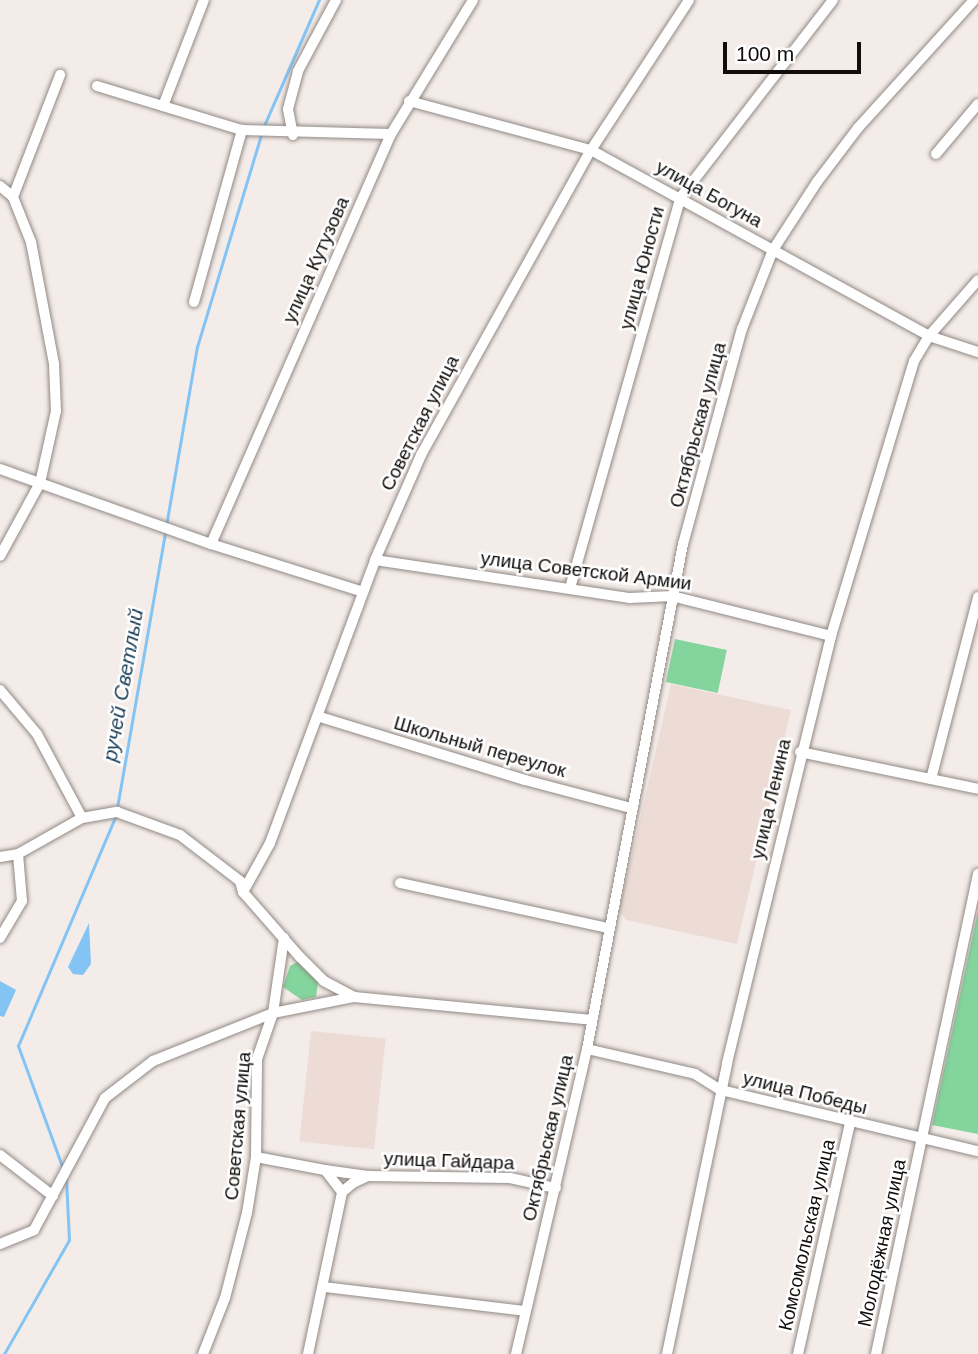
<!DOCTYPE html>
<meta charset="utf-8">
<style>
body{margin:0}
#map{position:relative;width:978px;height:1354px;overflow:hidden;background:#f4ece8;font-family:Helvetica,sans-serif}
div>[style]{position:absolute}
.built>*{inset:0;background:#ecdcd5;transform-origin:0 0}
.green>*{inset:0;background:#84d49d;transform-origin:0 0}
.water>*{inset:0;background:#84c4f5}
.stream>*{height:2.5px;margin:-1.25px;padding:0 1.25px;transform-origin:1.25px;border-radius:1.25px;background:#84c4f5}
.roads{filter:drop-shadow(0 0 2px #908985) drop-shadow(0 0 2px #908985)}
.minor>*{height:10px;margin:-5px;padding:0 5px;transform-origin:5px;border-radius:5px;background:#fff}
span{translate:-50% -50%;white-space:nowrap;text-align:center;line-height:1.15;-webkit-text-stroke:5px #fff;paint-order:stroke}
.street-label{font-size:19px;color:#100d0c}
.water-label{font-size:21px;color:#1d405a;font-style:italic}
.scale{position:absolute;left:723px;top:42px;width:138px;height:32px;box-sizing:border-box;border:4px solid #100d0c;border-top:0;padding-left:9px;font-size:21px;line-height:24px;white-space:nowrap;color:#100d0c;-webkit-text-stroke:5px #fff;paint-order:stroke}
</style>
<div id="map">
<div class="built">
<i style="clip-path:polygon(671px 684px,791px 710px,737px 944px,626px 920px,619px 911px)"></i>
<i style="left:311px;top:1031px;width:75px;height:111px;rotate:6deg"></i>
</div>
<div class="green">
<i style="left:675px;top:639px;width:53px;height:44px;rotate:12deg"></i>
<i style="clip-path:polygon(978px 911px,978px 1134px,932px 1125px)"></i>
<i style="clip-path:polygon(299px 961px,318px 982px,316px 997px,302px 1000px,283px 987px,290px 966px)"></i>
</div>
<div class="water">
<i style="clip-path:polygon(89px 923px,91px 964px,83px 975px,73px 974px,68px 967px)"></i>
<i style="clip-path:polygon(0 981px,16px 990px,4px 1017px,0 1016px)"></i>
</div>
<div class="stream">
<i style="left:263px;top:128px;width:140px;rotate:-66.4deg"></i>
<i style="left:166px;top:526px;width:182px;rotate:-80.2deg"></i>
<i style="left:197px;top:347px;width:221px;rotate:-73.2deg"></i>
<i style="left:117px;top:808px;width:280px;rotate:-80.1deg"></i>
<i style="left:63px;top:1169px;width:131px;rotate:-110.1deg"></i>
<i style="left:18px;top:1046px;width:251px;rotate:-67deg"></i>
<i style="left:4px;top:1354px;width:131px;rotate:-60.3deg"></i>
<i style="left:69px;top:1240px;width:61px;rotate:-92.8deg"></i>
</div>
<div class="roads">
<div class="minor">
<i style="left:97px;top:86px;width:152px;rotate:16.9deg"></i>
<i style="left:242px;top:130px;width:149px;rotate:1.5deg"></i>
<i style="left:409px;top:101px;width:188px;rotate:15.1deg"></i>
<i style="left:591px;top:150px;width:386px;rotate:28.8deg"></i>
<i style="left:929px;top:336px;width:52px;rotate:18.1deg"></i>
<i style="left:163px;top:106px;width:114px;rotate:-68.9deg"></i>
<i style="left:293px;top:135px;width:26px;rotate:-101deg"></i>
<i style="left:288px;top:109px;width:39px;rotate:-75deg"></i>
<i style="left:298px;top:71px;width:81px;rotate:-61.8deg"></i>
<i style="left:936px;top:154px;width:65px;rotate:-50deg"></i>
<i style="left:0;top:186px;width:17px;rotate:40deg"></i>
<i style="left:13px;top:197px;width:48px;rotate:68.2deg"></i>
<i style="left:31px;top:242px;width:124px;rotate:79.3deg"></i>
<i style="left:54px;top:364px;width:47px;rotate:87.6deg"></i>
<i style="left:56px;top:411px;width:74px;rotate:102.5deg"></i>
<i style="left:40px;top:483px;width:83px;rotate:118.7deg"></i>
<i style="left:13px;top:197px;width:131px;rotate:-68.9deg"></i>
<i style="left:194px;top:302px;width:179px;rotate:-74.4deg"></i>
<i style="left:0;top:469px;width:224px;rotate:19.6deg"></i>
<i style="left:211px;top:544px;width:159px;rotate:17.5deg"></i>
<i style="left:211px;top:544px;width:448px;rotate:-66.3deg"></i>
<i style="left:391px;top:134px;width:157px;rotate:-58.5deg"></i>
<i style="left:375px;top:560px;width:258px;rotate:8.5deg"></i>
<i style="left:630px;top:598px;width:42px;rotate:-2.7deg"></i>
<i style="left:672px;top:596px;width:164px;rotate:14.1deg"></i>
<i style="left:570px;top:588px;width:405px;rotate:-74.2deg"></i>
<i style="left:680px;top:198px;width:250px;rotate:-52.3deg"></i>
<i style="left:0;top:690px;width:57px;rotate:49.9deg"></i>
<i style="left:37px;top:734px;width:95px;rotate:61.8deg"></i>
<i style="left:320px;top:717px;width:214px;rotate:17.1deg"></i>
<i style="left:525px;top:780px;width:110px;rotate:14.8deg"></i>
<i style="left:800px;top:752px;width:182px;rotate:11.7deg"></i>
<i style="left:931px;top:779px;width:188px;rotate:-75.5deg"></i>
<i style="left:0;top:857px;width:18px;rotate:-9deg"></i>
<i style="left:18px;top:854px;width:73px;rotate:-29.4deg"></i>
<i style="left:82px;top:818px;width:36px;rotate:-10deg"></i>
<i style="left:117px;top:812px;width:67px;rotate:20.1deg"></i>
<i style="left:180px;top:835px;width:76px;rotate:37.5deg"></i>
<i style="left:240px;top:881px;width:11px;rotate:75deg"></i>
<i style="left:243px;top:892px;width:86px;rotate:48.8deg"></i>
<i style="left:300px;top:957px;width:34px;rotate:45deg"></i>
<i style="left:324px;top:981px;width:34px;rotate:28deg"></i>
<i style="left:400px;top:883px;width:213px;rotate:12.2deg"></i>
<i style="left:243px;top:892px;width:56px;rotate:-61.1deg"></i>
<i style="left:270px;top:843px;width:302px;rotate:-69.6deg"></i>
<i style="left:375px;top:560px;width:115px;rotate:-66.3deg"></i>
<i style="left:421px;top:455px;width:349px;rotate:-60.9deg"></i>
<i style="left:591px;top:150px;width:179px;rotate:-56.8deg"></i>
<i style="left:0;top:938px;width:43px;rotate:-59.3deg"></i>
<i style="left:22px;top:901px;width:47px;rotate:-94.9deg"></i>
<i style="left:587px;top:1049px;width:111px;rotate:13deg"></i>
<i style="left:695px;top:1074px;width:31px;rotate:32deg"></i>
<i style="left:721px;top:1090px;width:264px;rotate:13.4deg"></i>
<i style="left:0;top:1155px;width:67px;rotate:37.7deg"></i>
<i style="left:256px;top:1157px;width:70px;rotate:10.7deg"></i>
<i style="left:325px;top:1170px;width:28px;rotate:52deg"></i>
<i style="left:325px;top:1170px;width:43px;rotate:7.9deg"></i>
<i style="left:0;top:1244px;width:37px;rotate:-22deg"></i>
<i style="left:34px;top:1230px;width:150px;rotate:-61.7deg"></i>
<i style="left:105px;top:1098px;width:61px;rotate:-37.6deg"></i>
<i style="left:153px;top:1061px;width:129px;rotate:-21.8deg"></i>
<i style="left:273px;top:1013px;width:83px;rotate:-11.2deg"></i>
<i style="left:354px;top:997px;width:239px;rotate:5.5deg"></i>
<i style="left:324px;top:1287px;width:201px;rotate:6.8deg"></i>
<i style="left:203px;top:1354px;width:60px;rotate:-68.6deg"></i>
<i style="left:225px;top:1298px;width:88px;rotate:-75.5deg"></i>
<i style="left:247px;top:1213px;width:57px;rotate:-80.9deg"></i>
<i style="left:256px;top:1157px;width:98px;rotate:-89.4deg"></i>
<i style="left:257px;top:1059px;width:49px;rotate:-70.8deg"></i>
<i style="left:273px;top:1013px;width:76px;rotate:-81.7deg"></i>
<i style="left:308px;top:1354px;width:166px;rotate:-78.1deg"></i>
<i style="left:342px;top:1192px;width:14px;rotate:-39deg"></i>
<i style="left:353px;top:1183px;width:17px;rotate:-25deg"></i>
<i style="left:368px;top:1176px;width:142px;rotate:0.8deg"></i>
<i style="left:510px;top:1178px;width:47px;rotate:12.3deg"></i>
<i style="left:516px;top:1354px;width:313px;rotate:-76.9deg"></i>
<i style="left:587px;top:1049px;width:514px;rotate:-79.24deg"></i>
<i style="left:683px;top:544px;width:223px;rotate:-74.7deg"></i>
<i style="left:742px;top:329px;width:85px;rotate:-68.6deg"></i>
<i style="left:773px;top:250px;width:81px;rotate:-57.1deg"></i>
<i style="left:817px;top:182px;width:68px;rotate:-52.8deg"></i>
<i style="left:858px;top:128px;width:173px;rotate:-47.8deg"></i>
<i style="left:667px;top:1354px;width:297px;rotate:-78.3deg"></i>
<i style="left:727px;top:1063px;width:439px;rotate:-76.3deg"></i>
<i style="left:831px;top:636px;width:287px;rotate:-73.2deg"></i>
<i style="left:914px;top:361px;width:29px;rotate:-59deg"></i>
<i style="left:929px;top:336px;width:74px;rotate:-48.8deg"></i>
<i style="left:798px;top:1354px;width:237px;rotate:-77.3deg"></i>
<i style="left:876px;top:1354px;width:491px;rotate:-78deg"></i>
</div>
</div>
<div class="street-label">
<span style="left:709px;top:194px;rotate:29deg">улица Богуна</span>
<span style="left:316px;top:260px;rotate:-66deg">улица Кутузова</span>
<span style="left:642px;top:268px;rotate:-75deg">улица Юности</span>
<span style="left:420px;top:423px;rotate:-63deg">Советская улица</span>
<span style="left:698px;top:425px;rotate:-75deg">Октябрьская улица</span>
<span style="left:586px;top:571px;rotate:7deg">улица Советской Армии</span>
<span style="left:480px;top:747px;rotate:16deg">Школьный переулок</span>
<span style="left:771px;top:799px;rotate:-77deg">улица Ленина</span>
<span style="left:805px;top:1093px;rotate:14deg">улица Победы</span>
<span style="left:238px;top:1126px;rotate:-85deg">Советская улица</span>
<span style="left:548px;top:1138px;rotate:-77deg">Октябрьская улица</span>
<span style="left:449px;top:1161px;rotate:2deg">улица Гайдара</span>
<span style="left:807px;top:1235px;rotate:-77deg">Комсомольская улица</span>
<span style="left:882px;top:1243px;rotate:-78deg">Молодёжная улица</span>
</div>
<div class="water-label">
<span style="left:123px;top:685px;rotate:-80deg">ручей Светлый</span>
</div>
<div class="scale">100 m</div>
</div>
